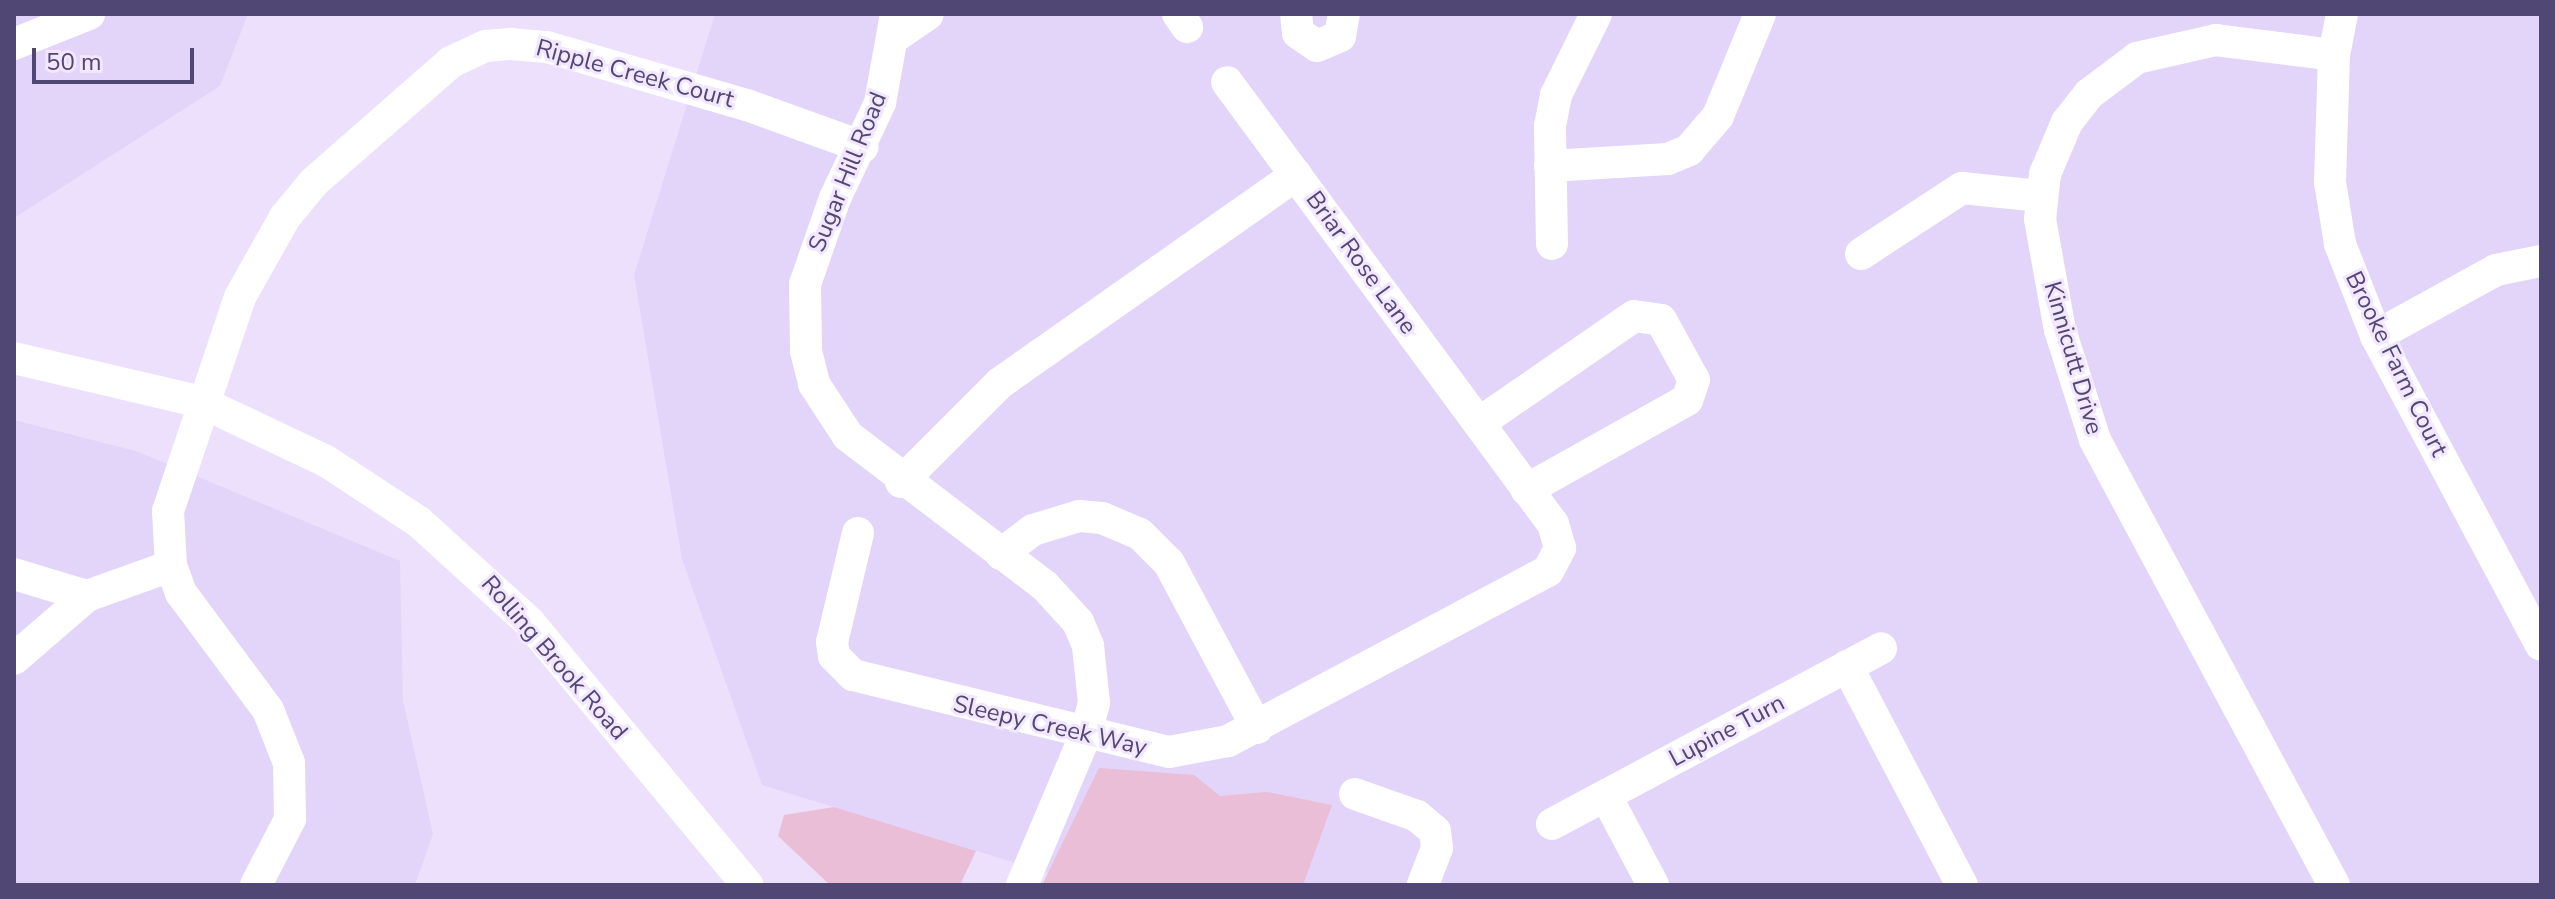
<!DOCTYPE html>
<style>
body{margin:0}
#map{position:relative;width:2555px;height:899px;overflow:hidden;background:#ede0fd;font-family:"Nunito Sans",sans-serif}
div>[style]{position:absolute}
.residential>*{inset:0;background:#e3d4fa}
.green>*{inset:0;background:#ebbed7}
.minor>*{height:32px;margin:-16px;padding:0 16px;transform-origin:16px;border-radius:16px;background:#fff}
span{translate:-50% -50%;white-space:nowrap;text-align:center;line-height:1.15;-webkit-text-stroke:6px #f2e7ff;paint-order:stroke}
.street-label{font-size:24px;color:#504774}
.frame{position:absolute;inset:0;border:16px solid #504774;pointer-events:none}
.scale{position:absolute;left:32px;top:48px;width:162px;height:36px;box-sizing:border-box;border:4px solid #504774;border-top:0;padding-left:10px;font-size:24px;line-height:28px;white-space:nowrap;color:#504774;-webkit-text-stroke:6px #f2e7ff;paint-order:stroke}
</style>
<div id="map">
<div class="residential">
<i style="clip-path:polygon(14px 14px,248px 14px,220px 86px,14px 218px)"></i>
<i style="clip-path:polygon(715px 14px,2541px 14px,2541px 885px,1087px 885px,762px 785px,682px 559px,634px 275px)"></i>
<i style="clip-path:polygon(14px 420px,136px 451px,400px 561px,403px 701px,433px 834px,415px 885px,14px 885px)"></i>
</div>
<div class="green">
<i style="clip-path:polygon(1099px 768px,1194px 775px,1220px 796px,1267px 792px,1332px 805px,1303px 885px,1042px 885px)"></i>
<i style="clip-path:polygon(834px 807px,976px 851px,960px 885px,830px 885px,778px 836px,784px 815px)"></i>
</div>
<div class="minor">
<i style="left:896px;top:14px;width:90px;rotate:100.2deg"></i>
<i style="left:880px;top:103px;width:105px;rotate:115.3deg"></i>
<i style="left:835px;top:198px;width:91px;rotate:109.2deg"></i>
<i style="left:805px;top:284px;width:67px;rotate:89.1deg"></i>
<i style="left:806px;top:351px;width:34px;rotate:76deg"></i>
<i style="left:814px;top:384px;width:62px;rotate:56.8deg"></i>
<i style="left:848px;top:436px;width:248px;rotate:37.3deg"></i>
<i style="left:1045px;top:586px;width:49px;rotate:47.5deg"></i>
<i style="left:1078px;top:622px;width:26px;rotate:67deg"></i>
<i style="left:1088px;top:646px;width:57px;rotate:84deg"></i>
<i style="left:1094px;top:703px;width:34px;rotate:105deg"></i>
<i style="left:1085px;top:736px;width:162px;rotate:112.9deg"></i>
<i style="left:1178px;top:14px;width:16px;rotate:55deg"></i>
<i style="left:1296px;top:14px;width:19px;rotate:84deg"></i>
<i style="left:1298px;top:33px;width:23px;rotate:34deg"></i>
<i style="left:1317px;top:46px;width:25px;rotate:-23deg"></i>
<i style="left:1340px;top:36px;width:22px;rotate:-80deg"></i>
<i style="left:2342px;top:14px;width:42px;rotate:101deg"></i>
<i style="left:2334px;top:55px;width:127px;rotate:91.8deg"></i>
<i style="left:2330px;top:182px;width:63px;rotate:80.8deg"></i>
<i style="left:2340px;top:244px;width:99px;rotate:68.6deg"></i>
<i style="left:2376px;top:336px;width:350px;rotate:61.9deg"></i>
<i style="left:893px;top:38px;width:42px;rotate:-34.4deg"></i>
<i style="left:14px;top:44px;width:81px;rotate:-21.8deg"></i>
<i style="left:2334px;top:55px;width:119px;rotate:-172.8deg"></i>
<i style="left:2216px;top:40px;width:81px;rotate:167.2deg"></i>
<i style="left:2137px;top:58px;width:60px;rotate:143.1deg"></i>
<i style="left:2089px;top:94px;width:36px;rotate:128deg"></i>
<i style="left:2067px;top:122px;width:56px;rotate:112.9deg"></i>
<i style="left:2045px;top:174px;width:45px;rotate:96.3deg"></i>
<i style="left:2040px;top:219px;width:113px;rotate:79.8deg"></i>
<i style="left:2060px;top:330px;width:115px;rotate:72.3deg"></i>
<i style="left:2095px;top:440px;width:505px;rotate:61.76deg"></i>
<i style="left:1550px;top:166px;width:118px;rotate:-3.4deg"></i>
<i style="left:1668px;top:159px;width:23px;rotate:-23deg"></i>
<i style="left:1689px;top:150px;width:45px;rotate:-49.5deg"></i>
<i style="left:1718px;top:116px;width:110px;rotate:-67.6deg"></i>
<i style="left:1552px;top:244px;width:118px;rotate:-91deg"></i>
<i style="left:1550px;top:126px;width:32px;rotate:-79deg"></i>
<i style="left:1556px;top:95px;width:90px;rotate:-63.7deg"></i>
<i style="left:1861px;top:254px;width:121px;rotate:-33.2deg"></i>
<i style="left:1962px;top:188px;width:79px;rotate:5.8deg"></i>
<i style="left:2376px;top:336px;width:137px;rotate:-28.8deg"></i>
<i style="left:2496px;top:270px;width:46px;rotate:-11.3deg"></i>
<i style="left:14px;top:358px;width:192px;rotate:13.2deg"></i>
<i style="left:201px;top:402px;width:138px;rotate:25.3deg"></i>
<i style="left:326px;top:461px;width:111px;rotate:33.3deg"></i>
<i style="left:419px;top:522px;width:149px;rotate:42.3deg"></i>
<i style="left:529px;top:622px;width:342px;rotate:50.3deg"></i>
<i style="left:1479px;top:423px;width:188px;rotate:-34.6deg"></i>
<i style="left:1634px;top:316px;width:27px;rotate:8deg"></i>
<i style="left:1661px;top:320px;width:68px;rotate:61.2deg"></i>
<i style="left:1694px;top:380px;width:21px;rotate:109deg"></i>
<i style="left:1687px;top:400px;width:184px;rotate:150.8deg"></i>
<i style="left:901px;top:482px;width:140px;rotate:-45deg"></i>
<i style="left:1000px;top:383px;width:362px;rotate:-35.1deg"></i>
<i style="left:858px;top:533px;width:112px;rotate:103.4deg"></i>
<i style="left:832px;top:642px;width:14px;rotate:82deg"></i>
<i style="left:834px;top:656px;width:27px;rotate:45deg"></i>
<i style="left:853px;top:675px;width:325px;rotate:13.7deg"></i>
<i style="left:1169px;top:752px;width:60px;rotate:-10.6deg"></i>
<i style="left:1228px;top:741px;width:362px;rotate:-28deg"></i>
<i style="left:1548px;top:571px;width:26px;rotate:-62deg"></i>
<i style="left:1560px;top:548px;width:25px;rotate:-106deg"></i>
<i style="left:1553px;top:524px;width:549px;rotate:-126.41deg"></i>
<i style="left:1001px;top:554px;width:40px;rotate:-37deg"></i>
<i style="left:1033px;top:530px;width:48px;rotate:-16.9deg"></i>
<i style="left:1079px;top:516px;width:23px;rotate:5deg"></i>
<i style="left:1102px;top:518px;width:41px;rotate:22.8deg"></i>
<i style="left:1140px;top:534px;width:41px;rotate:45deg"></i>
<i style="left:1169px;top:563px;width:187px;rotate:61.9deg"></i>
<i style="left:14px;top:574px;width:76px;rotate:16.8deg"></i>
<i style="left:87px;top:596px;width:96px;rotate:139.2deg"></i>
<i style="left:87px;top:596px;width:89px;rotate:-19.7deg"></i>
<i style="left:1847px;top:666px;width:247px;rotate:62.3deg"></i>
<i style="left:1355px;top:794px;width:66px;rotate:19.5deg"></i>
<i style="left:1417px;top:816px;width:23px;rotate:40deg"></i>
<i style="left:1435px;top:831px;width:17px;rotate:83deg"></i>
<i style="left:1437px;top:848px;width:40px;rotate:111deg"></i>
<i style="left:1607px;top:798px;width:98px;rotate:62.1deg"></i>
<i style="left:1552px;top:824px;width:373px;rotate:-28.1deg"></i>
<i style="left:256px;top:885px;width:74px;rotate:-62.7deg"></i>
<i style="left:290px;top:819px;width:56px;rotate:-91deg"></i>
<i style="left:289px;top:763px;width:57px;rotate:-111.6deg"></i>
<i style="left:268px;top:710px;width:146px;rotate:-126.6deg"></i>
<i style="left:181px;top:593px;width:29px;rotate:-110deg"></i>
<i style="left:171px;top:566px;width:55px;rotate:-93.1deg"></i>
<i style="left:168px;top:511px;width:226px;rotate:-71.4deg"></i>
<i style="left:240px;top:297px;width:92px;rotate:-60.6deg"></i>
<i style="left:285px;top:217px;width:45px;rotate:-50.4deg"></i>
<i style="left:314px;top:182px;width:182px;rotate:-41.2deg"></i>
<i style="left:451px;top:62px;width:38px;rotate:-25deg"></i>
<i style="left:486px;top:46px;width:25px;rotate:-5deg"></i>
<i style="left:511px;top:44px;width:36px;rotate:5deg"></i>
<i style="left:547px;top:47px;width:208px;rotate:16.2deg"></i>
<i style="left:747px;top:105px;width:123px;rotate:19.9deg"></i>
</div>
<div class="street-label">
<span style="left:635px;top:74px;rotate:15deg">Ripple Creek Court</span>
<span style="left:848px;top:172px;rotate:-68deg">Sugar Hill Road</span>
<span style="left:1361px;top:263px;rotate:54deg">Briar Rose Lane</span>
<span style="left:2073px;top:358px;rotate:74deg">Kinnicutt Drive</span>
<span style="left:2396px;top:364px;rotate:64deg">Brooke Farm Court</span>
<span style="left:554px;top:658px;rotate:49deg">Rolling Brook Road</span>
<span style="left:1050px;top:726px;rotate:13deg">Sleepy Creek Way</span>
<span style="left:1727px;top:731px;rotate:-28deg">Lupine Turn</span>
</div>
<div class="frame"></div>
<div class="scale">50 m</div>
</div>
